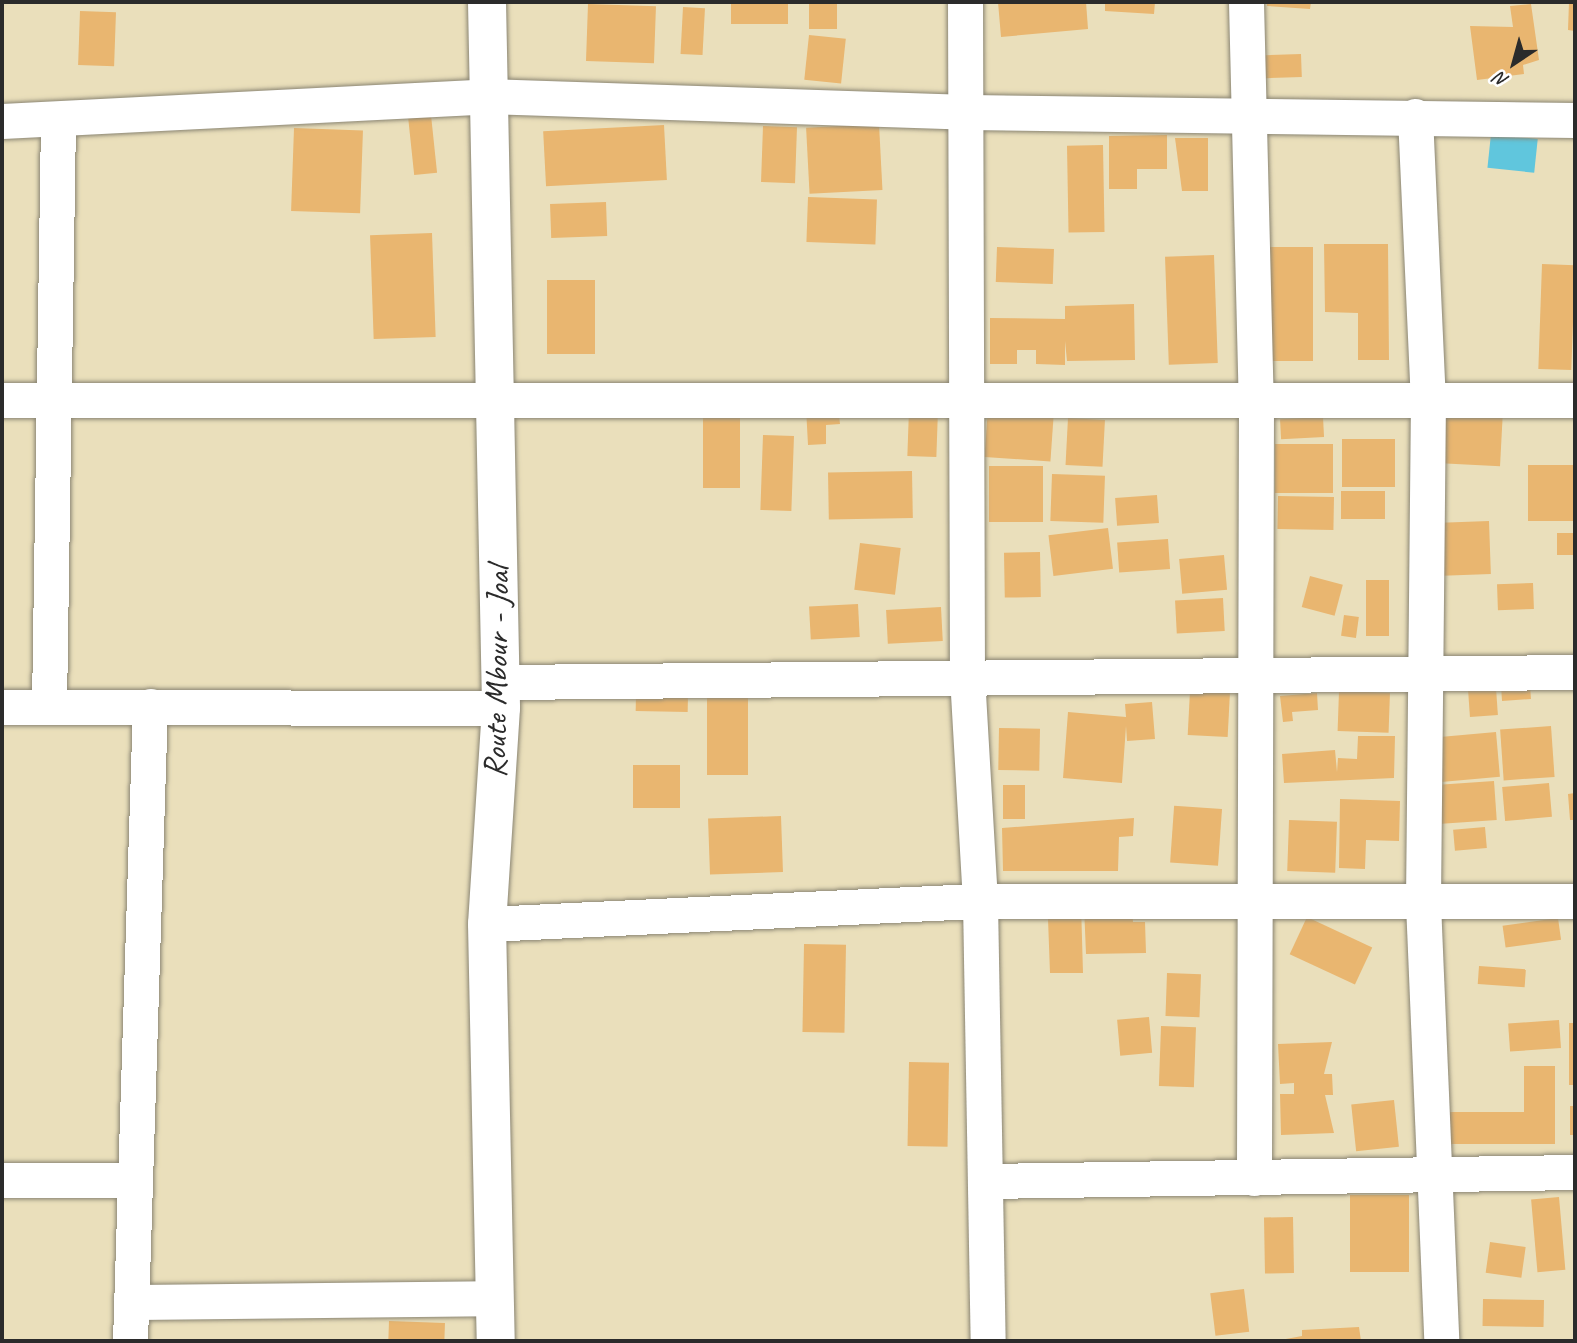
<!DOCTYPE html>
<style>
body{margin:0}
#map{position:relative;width:1577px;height:1343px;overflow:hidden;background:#eadfbb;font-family:Caveat,sans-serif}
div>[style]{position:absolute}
.water>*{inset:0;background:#60c6dd;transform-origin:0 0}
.building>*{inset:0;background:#e9b670;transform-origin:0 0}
.roads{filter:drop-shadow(0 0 2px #8a8573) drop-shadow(0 0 2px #8a8573)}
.street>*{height:35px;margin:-17.5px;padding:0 17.5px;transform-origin:17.5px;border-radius:17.5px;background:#fff}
.secondary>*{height:38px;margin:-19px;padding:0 19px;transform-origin:19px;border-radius:19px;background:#fff}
span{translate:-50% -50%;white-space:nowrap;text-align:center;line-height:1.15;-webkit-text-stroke:5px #fff;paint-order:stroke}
.street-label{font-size:33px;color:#2b2b2b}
.frame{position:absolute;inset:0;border:4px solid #2b2b2b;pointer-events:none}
.north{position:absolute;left:1479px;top:28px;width:70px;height:70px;-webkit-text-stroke:5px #fff;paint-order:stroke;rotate:216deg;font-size:19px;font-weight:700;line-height:28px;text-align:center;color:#2b2b2b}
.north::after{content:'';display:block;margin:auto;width:24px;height:32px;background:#2b2b2b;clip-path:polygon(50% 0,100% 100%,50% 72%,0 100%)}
</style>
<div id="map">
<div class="water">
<i style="left:1491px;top:134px;width:47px;height:34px;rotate:6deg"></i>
</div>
<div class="building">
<i style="left:731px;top:2px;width:57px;height:22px"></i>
<i style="left:809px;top:2px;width:28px;height:27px"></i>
<i style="clip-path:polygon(998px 2px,1086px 2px,1088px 29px,1001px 37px)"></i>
<i style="clip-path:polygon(1105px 2px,1155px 2px,1154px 14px,1105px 11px)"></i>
<i style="clip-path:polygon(1267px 2px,1311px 2px,1310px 9px,1267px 6px)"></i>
<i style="clip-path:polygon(1569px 2px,1575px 2px,1575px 31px,1568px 30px)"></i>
<i style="left:588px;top:4px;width:68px;height:57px;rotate:2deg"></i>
<i style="clip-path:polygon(1531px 4px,1539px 60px,1523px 65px,1524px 74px,1477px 80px,1470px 26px,1513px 27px,1510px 6px)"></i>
<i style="left:683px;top:7px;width:22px;height:47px;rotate:3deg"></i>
<i style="left:80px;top:11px;width:36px;height:54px;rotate:2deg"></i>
<i style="left:809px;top:35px;width:37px;height:45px;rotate:6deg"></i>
<i style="left:1301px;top:54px;width:23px;height:41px;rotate:88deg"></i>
<i style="left:431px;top:115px;width:58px;height:23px;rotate:84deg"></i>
<i style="left:879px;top:124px;width:66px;height:73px;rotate:87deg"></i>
<i style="left:664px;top:125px;width:55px;height:121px;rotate:87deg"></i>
<i style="left:763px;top:126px;width:34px;height:56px;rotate:2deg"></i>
<i style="left:294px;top:128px;width:69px;height:83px;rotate:2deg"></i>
<i style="clip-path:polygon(1167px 135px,1167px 169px,1137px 169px,1137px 189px,1109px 189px,1109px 136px)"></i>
<i style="clip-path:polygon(1175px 138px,1208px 138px,1208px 191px,1182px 191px)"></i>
<i style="left:1103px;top:145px;width:87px;height:36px;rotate:89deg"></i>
<i style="left:808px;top:197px;width:69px;height:45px;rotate:2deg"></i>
<i style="left:606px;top:202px;width:34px;height:56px;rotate:88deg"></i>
<i style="left:432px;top:233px;width:104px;height:62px;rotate:88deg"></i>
<i style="clip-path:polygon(1324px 244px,1388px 244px,1389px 360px,1358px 360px,1358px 313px,1325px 312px)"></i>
<i style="left:997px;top:247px;width:57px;height:35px;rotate:2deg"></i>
<i style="left:1270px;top:247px;width:43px;height:114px"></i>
<i style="left:1214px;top:255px;width:108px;height:49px;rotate:88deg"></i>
<i style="left:1542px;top:264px;width:33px;height:105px;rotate:2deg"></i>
<i style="left:547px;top:280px;width:48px;height:74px"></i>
<i style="clip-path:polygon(1134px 304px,1135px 360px,1067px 361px,1065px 341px,1065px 365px,1036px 364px,1036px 350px,1017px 350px,1017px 364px,990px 364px,990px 318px,1065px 319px,1065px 306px)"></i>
<i style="clip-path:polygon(838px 406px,840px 424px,826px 425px,826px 444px,808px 445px,806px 408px)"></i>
<i style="left:988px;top:408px;width:66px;height:49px;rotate:4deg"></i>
<i style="left:1439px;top:408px;width:64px;height:55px;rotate:3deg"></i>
<i style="left:909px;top:409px;width:29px;height:47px;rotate:2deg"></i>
<i style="left:703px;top:412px;width:37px;height:76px"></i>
<i style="left:1323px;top:417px;width:20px;height:43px;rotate:87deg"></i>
<i style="left:1068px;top:418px;width:37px;height:47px;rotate:3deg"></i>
<i style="left:763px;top:435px;width:31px;height:75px;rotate:2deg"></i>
<i style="left:1342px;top:439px;width:53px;height:48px"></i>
<i style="left:1275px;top:444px;width:58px;height:49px"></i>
<i style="left:1528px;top:465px;width:47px;height:56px"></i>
<i style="left:989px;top:466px;width:54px;height:56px"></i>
<i style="left:912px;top:471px;width:47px;height:84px;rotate:89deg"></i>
<i style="left:1052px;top:474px;width:53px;height:47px;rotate:2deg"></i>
<i style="left:1341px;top:491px;width:44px;height:28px"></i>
<i style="left:1157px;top:495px;width:28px;height:42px;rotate:86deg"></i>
<i style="left:1278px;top:496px;width:56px;height:33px;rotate:1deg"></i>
<i style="left:1489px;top:521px;width:53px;height:48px;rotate:88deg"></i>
<i style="left:1108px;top:528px;width:41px;height:60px;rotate:83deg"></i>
<i style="left:1557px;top:533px;width:18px;height:22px"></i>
<i style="left:1168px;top:539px;width:30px;height:51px;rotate:86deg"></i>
<i style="left:860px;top:543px;width:41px;height:47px;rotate:7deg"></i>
<i style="left:1040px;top:552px;width:45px;height:36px;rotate:89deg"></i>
<i style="left:1224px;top:555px;width:35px;height:45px;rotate:85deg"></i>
<i style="left:1310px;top:576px;width:34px;height:32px;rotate:15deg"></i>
<i style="left:1366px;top:580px;width:23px;height:56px"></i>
<i style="left:1533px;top:583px;width:26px;height:36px;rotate:88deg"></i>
<i style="left:1223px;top:598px;width:33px;height:48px;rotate:87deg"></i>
<i style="left:858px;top:604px;width:33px;height:49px;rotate:87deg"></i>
<i style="left:941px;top:607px;width:34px;height:55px;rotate:87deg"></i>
<i style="left:1344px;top:615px;width:15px;height:21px;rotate:8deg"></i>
<i style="left:1530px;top:685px;width:14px;height:29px;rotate:86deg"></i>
<i style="left:1496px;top:688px;width:27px;height:28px;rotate:86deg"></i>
<i style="left:1190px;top:691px;width:40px;height:44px;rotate:3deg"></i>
<i style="left:1339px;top:691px;width:51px;height:40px;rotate:2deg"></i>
<i style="left:636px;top:693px;width:52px;height:18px;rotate:1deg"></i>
<i style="left:707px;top:693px;width:41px;height:82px"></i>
<i style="clip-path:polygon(1317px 693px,1318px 710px,1292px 712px,1293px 721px,1283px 722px,1280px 696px)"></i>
<i style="clip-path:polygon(1152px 702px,1155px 739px,1127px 741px,1126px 726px,1122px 783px,1063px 778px,1068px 712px,1126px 717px,1125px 704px)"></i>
<i style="left:1551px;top:726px;width:51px;height:51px;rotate:86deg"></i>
<i style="left:999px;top:728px;width:41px;height:42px;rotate:1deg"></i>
<i style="left:1496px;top:732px;width:45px;height:59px;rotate:85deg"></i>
<i style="clip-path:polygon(1358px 736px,1395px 736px,1394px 778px,1284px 783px,1282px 754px,1335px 750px,1337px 772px,1338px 758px,1357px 759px)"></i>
<i style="left:633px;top:765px;width:47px;height:43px"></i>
<i style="left:1494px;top:781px;width:39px;height:55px;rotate:86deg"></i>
<i style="left:1549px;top:783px;width:34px;height:47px;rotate:85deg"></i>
<i style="left:1003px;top:785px;width:22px;height:34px"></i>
<i style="clip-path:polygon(1575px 793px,1575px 820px,1570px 820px,1568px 794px)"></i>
<i style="clip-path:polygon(1340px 799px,1400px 801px,1399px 841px,1366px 840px,1365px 869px,1339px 868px)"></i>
<i style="left:1222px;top:809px;width:57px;height:48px;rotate:94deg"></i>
<i style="left:781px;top:816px;width:56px;height:73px;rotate:88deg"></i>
<i style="clip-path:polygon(1134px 818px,1133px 836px,1119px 837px,1118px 871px,1003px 871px,1002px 828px)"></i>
<i style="left:1289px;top:820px;width:48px;height:51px;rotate:2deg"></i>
<i style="left:1485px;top:827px;width:21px;height:32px;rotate:85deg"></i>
<i style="clip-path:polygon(1081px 904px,1083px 973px,1050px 973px,1048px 919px,1056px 919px,1055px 905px)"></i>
<i style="clip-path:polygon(1132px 905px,1133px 922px,1145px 922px,1146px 953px,1086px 954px,1084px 906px)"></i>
<i style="left:1307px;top:917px;width:72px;height:41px;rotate:25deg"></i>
<i style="left:1558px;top:918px;width:22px;height:56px;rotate:82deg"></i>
<i style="left:804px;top:944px;width:42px;height:88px;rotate:1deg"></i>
<i style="left:1479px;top:966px;width:47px;height:18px;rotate:4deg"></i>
<i style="left:1167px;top:973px;width:34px;height:43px;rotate:2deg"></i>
<i style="left:1149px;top:1017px;width:36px;height:32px;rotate:85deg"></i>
<i style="left:1559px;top:1020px;width:28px;height:51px;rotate:86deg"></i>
<i style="left:1569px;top:1023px;width:6px;height:62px"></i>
<i style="left:1161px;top:1026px;width:35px;height:60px;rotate:2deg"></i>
<i style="clip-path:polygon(1332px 1042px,1324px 1074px,1332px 1074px,1333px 1095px,1325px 1095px,1334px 1133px,1281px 1135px,1280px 1094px,1294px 1094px,1294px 1083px,1280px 1084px,1278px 1044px)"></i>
<i style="left:909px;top:1062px;width:40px;height:84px;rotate:1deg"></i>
<i style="clip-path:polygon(1524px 1066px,1555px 1066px,1555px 1144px,1450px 1144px,1450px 1112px,1524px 1112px)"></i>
<i style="left:1394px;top:1100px;width:47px;height:43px;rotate:84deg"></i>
<i style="left:1570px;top:1106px;width:5px;height:29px"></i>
<i style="left:1350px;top:1195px;width:59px;height:77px"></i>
<i style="left:1559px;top:1197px;width:73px;height:28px;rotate:85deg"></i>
<i style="left:1293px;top:1217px;width:56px;height:29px;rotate:89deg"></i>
<i style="left:1490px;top:1242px;width:36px;height:31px;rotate:8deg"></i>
<i style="left:1244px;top:1289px;width:43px;height:34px;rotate:83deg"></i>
<i style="left:1483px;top:1299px;width:61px;height:27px;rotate:1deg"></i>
<i style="left:389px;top:1321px;width:56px;height:20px;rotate:2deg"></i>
<i style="clip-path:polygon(1359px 1327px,1361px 1341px,1275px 1341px,1302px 1336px,1302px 1330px)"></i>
</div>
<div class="roads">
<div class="street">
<i style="left:965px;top:2px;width:674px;rotate:89.83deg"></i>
<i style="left:967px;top:676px;width:225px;rotate:86.7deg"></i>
<i style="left:980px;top:901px;width:440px;rotate:89deg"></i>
<i style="left:1246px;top:2px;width:403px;rotate:88.6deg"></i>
<i style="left:1256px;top:405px;width:773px;rotate:90.15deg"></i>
<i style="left:1415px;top:116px;width:282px;rotate:87.4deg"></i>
<i style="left:1428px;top:398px;width:505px;rotate:90.57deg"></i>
<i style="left:1423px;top:903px;width:438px;rotate:87.6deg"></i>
<i style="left:2px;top:121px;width:488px;rotate:-2.9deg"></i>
<i style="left:489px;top:96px;width:479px;rotate:1.9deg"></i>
<i style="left:968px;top:112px;width:607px;rotate:0.76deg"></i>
<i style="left:2px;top:400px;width:1573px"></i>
<i style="left:501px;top:682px;width:1074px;rotate:-0.53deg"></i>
<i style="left:49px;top:706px;width:585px;rotate:-89.12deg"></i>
<i style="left:2px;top:707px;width:499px;rotate:0.1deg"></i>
<i style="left:487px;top:924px;width:494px;rotate:-2.7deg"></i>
<i style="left:980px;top:901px;width:595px"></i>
<i style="left:2px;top:1180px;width:133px"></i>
<i style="left:985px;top:1181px;width:590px;rotate:-0.87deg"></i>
<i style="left:131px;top:1302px;width:363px;rotate:-0.6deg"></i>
<i style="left:130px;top:1341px;width:635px;rotate:-88.2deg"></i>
</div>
<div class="secondary">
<i style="left:487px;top:2px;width:706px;rotate:88.86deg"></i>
<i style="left:501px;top:708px;width:216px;rotate:93.7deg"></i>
<i style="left:487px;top:924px;width:417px;rotate:88.8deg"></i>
</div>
</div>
<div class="street-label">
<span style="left:497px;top:672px;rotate:-89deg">Route Mbour - Joal</span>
</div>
<div class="frame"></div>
<div class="north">N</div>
</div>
